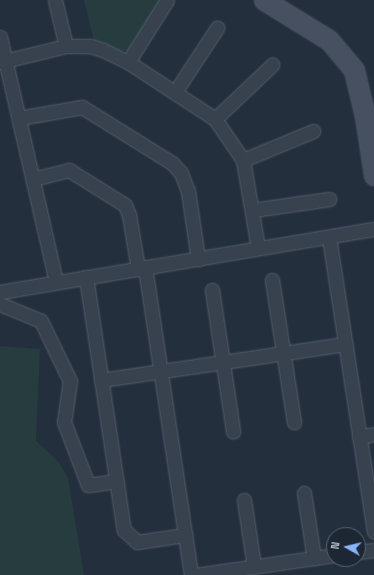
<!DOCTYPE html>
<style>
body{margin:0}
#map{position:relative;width:374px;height:575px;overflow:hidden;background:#242f3e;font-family:"Space Grotesk",sans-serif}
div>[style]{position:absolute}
.green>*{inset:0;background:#263c3f}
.roads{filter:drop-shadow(0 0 1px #565f6c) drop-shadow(0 0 1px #565f6c)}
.street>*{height:13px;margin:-6.5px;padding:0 6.5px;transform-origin:6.5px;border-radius:6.5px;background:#38414e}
.secondary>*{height:19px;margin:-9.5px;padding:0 9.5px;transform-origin:9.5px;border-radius:9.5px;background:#465061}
span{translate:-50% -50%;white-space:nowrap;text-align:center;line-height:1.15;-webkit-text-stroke:3px #1d2633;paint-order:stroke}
.north{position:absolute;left:326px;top:527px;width:40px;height:40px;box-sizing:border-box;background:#1d2633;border:1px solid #59626f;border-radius:50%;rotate:278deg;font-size:11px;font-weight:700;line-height:16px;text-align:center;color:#b4bcc9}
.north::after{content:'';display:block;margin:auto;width:14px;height:18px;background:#8ab4f8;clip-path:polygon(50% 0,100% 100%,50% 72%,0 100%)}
</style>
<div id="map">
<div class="green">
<i style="clip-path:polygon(84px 0,161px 0,129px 51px,119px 51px,94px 42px)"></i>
<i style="clip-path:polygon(0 346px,40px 349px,36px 441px,58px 461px,68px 478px,84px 575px,0 575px)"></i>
</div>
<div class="roads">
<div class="street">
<i style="left:55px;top:0;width:47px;rotate:76.6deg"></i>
<i style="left:0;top:37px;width:251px;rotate:77.1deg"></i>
<i style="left:0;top:62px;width:68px;rotate:-13.6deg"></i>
<i style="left:66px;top:46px;width:24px"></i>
<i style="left:90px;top:46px;width:14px;rotate:17deg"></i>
<i style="left:103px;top:50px;width:28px;rotate:26deg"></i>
<i style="left:128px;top:62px;width:104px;rotate:33.2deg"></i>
<i style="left:215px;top:119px;width:50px;rotate:55.7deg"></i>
<i style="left:243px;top:160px;width:89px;rotate:80.3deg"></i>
<i style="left:128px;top:62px;width:73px;rotate:-57.8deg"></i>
<i style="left:175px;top:92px;width:77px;rotate:-56.7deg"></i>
<i style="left:19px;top:118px;width:64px;rotate:-9.9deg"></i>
<i style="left:82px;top:107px;width:106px;rotate:31.9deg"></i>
<i style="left:172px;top:163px;width:13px;rotate:48deg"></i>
<i style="left:181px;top:173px;width:19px;rotate:69deg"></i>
<i style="left:188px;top:191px;width:69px;rotate:81.6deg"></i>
<i style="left:215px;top:119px;width:79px;rotate:-43.5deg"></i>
<i style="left:243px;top:160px;width:76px;rotate:-22.5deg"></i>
<i style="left:33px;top:179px;width:37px;rotate:-14deg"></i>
<i style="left:69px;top:170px;width:66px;rotate:32deg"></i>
<i style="left:125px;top:205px;width:11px;rotate:68deg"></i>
<i style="left:129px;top:215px;width:55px;rotate:80.5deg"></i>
<i style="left:253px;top:210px;width:77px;rotate:-8.2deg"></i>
<i style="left:329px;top:237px;width:298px;rotate:81.3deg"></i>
<i style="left:145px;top:267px;width:311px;rotate:81.5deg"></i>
<i style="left:86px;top:277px;width:256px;rotate:81.5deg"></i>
<i style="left:124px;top:530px;width:18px;rotate:43deg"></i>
<i style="left:137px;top:542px;width:49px;rotate:-8.3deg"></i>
<i style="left:272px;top:280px;width:144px;rotate:81.2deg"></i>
<i style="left:212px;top:290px;width:143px;rotate:81.5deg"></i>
<i style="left:0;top:292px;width:379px;rotate:-9.6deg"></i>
<i style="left:0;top:304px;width:44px;rotate:22.5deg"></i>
<i style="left:41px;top:321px;width:67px;rotate:64.2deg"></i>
<i style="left:70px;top:381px;width:41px;rotate:98.3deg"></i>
<i style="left:64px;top:422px;width:67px;rotate:69.1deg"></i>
<i style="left:88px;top:485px;width:29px;rotate:-8deg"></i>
<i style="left:101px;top:380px;width:247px;rotate:-8.4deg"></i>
<i style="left:359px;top:437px;width:15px;rotate:-11deg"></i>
<i style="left:304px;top:493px;width:66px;rotate:81.3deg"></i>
<i style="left:244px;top:500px;width:67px;rotate:81.4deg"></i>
<i style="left:358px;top:552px;width:16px;rotate:-7deg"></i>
<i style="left:196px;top:575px;width:139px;rotate:-8.2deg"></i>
</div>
<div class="secondary">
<i style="left:264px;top:0;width:76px;rotate:31.6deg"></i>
<i style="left:329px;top:40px;width:39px;rotate:50deg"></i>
<i style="left:354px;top:70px;width:47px;rotate:76.6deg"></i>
<i style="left:365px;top:116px;width:60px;rotate:81.3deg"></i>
</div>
</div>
<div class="north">N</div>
</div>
